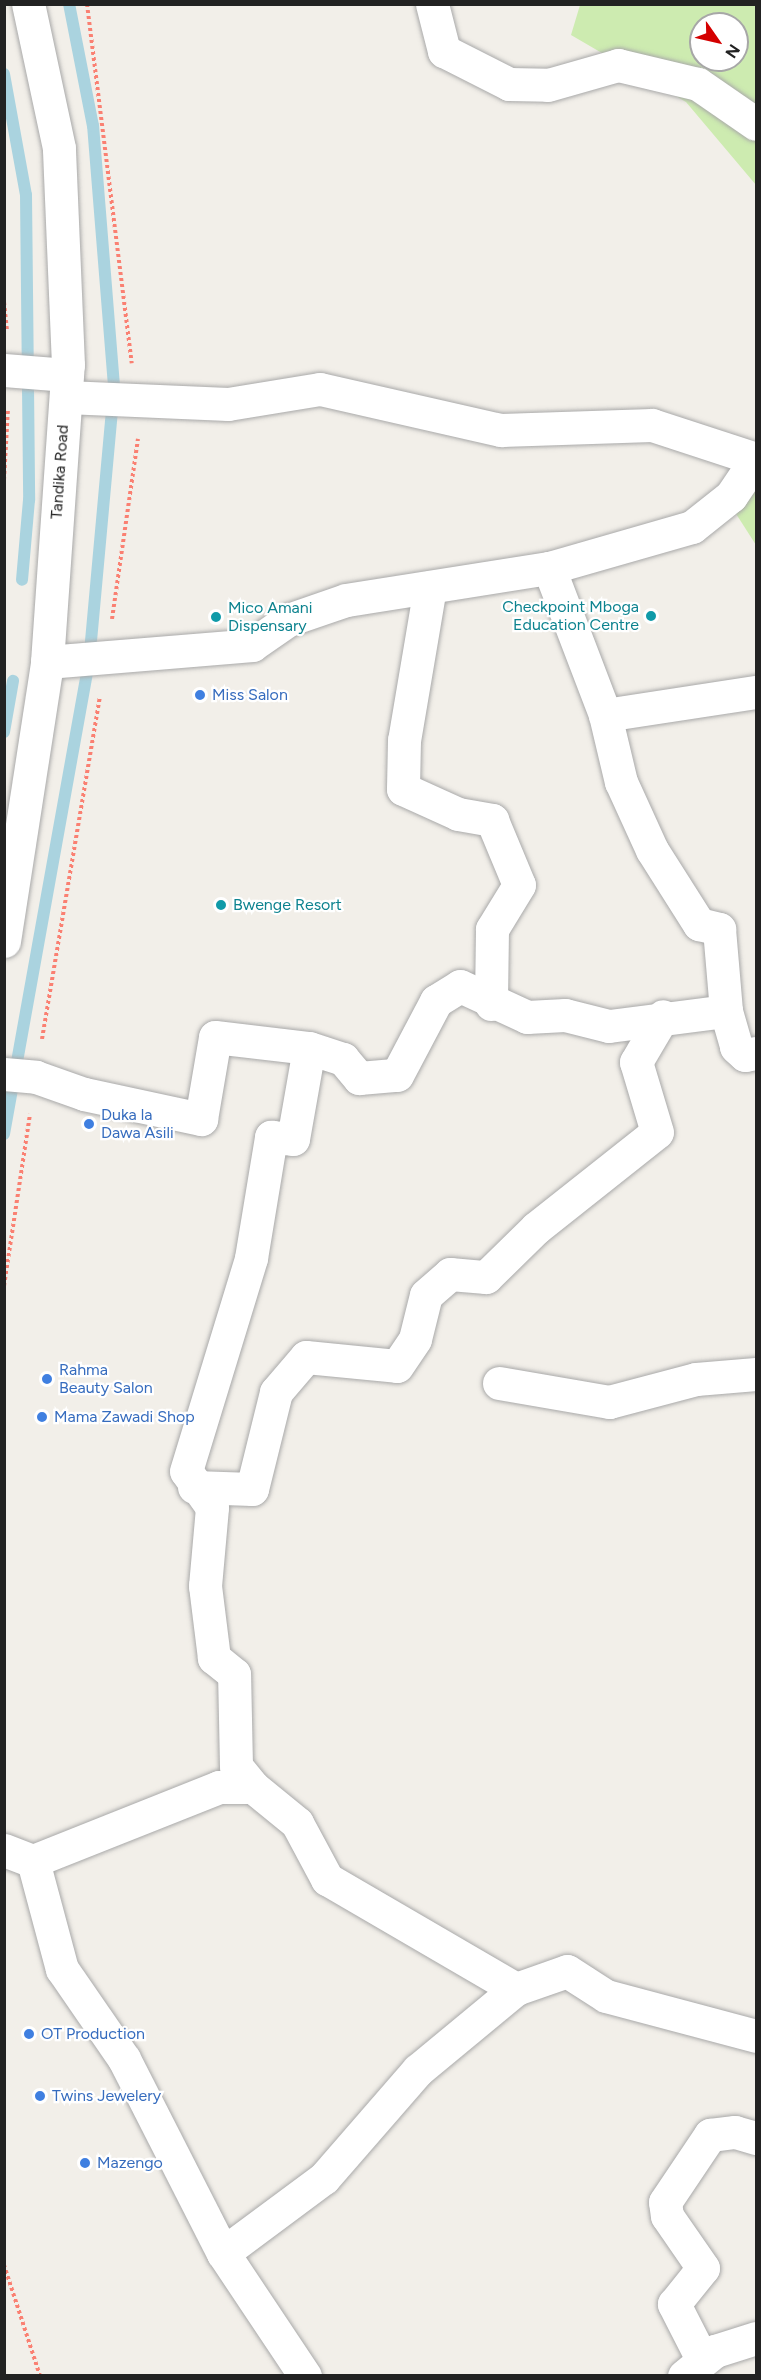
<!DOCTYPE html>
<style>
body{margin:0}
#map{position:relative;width:761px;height:2380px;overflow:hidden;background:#f2efe9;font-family:Figtree,sans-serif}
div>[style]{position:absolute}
.grass>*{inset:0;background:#cdebb0}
.stream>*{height:12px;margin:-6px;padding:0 6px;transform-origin:6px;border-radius:6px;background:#aad3df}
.path>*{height:4px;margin-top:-2px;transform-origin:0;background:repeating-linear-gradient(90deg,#fa8072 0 3px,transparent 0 6px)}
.roads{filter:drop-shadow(0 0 2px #a9a9a9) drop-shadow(0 0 2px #a9a9a9)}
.minor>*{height:33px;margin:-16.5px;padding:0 16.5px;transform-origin:16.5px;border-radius:16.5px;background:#fff}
.tertiary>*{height:33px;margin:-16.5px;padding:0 16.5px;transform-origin:16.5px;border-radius:16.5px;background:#fff}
.dots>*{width:16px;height:16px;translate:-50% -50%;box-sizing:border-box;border:3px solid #fff;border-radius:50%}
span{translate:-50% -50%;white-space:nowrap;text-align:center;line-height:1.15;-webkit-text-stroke:4.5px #fff;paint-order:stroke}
.street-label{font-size:16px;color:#222}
.culture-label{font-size:16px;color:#0d838f}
.right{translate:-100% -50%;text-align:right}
.left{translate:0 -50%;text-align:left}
.shop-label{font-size:16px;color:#366cbe}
.frame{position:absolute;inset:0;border:6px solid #222;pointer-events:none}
.north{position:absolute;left:689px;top:12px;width:60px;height:60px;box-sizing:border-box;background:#fff;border:2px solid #a7a7a7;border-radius:50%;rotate:124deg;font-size:16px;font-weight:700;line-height:24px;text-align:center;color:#222}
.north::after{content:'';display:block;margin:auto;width:21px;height:27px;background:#d40000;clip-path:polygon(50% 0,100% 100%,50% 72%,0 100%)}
</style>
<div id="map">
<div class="grass">
<i style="clip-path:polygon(evenodd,580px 5px,756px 5px,756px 185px,686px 102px,571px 35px,580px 5px,701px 24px,737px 24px,737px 60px,701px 60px,701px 24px)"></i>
<i style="clip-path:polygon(756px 450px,756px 545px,724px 495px)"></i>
</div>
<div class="stream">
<i style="left:4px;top:74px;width:123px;rotate:79.7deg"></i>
<i style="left:26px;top:195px;width:305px;rotate:89.4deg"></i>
<i style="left:29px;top:500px;width:80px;rotate:95deg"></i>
<i style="left:4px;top:732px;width:52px;rotate:-80deg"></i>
<i style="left:4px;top:1134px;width:479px;rotate:-79.8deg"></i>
<i style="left:89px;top:663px;width:278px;rotate:-84.8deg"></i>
<i style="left:114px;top:386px;width:261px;rotate:-94.6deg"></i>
<i style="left:93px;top:126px;width:124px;rotate:-101.1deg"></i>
</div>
<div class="path">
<i style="left:87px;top:4px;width:362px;rotate:82.9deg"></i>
<i style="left:4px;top:302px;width:30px;rotate:84deg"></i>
<i style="left:4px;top:480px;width:71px;rotate:-86.8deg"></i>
<i style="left:112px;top:619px;width:182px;rotate:-81.8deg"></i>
<i style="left:42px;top:1039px;width:347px;rotate:-80.4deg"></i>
<i style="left:4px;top:1286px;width:174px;rotate:-81.4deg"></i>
<i style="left:4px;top:2265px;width:117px;rotate:72deg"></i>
</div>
<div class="roads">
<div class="minor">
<i style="left:432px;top:4px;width:49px;rotate:75.7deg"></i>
<i style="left:444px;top:51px;width:73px;rotate:26.9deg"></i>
<i style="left:509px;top:84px;width:39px;rotate:1deg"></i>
<i style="left:548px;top:85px;width:73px;rotate:-15.9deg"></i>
<i style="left:618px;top:65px;width:82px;rotate:13.4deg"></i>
<i style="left:698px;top:84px;width:70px;rotate:34.6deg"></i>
<i style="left:4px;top:370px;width:63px;rotate:4.5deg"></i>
<i style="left:66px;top:397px;width:162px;rotate:2.5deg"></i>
<i style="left:228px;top:404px;width:93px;rotate:-9.3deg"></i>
<i style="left:320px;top:389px;width:186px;rotate:12.8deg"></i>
<i style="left:501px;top:430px;width:151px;rotate:-1.9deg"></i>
<i style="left:652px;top:425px;width:109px;rotate:18.1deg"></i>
<i style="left:549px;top:568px;width:157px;rotate:69.1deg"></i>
<i style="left:605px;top:715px;width:69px;rotate:76.6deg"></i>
<i style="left:621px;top:782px;width:75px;rotate:65.5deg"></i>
<i style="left:652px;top:850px;width:88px;rotate:57.6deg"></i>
<i style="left:699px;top:924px;width:21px;rotate:14deg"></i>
<i style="left:719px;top:929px;width:82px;rotate:85.1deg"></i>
<i style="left:430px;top:587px;width:155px;rotate:99.6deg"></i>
<i style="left:404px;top:740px;width:49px;rotate:91.2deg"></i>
<i style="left:403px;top:789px;width:60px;rotate:24.4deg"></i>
<i style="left:458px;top:814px;width:35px;rotate:10deg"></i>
<i style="left:492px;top:820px;width:70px;rotate:67.4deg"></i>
<i style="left:519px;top:885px;width:52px;rotate:121.5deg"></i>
<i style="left:492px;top:929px;width:75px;rotate:90.8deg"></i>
<i style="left:47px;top:662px;width:206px;rotate:-4.7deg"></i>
<i style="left:252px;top:645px;width:44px;rotate:-34.8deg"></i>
<i style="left:288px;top:620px;width:61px;rotate:-19deg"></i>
<i style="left:346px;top:600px;width:206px;rotate:-9deg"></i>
<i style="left:549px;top:568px;width:149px;rotate:-16deg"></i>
<i style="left:692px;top:527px;width:50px;rotate:-38.5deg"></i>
<i style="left:731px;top:496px;width:45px;rotate:-56deg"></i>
<i style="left:605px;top:715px;width:153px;rotate:-8.7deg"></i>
<i style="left:4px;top:1074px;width:32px;rotate:5deg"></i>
<i style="left:36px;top:1077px;width:51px;rotate:19.5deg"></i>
<i style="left:84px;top:1094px;width:120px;rotate:12.1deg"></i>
<i style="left:201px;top:1119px;width:83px;rotate:-80.3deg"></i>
<i style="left:215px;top:1037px;width:95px;rotate:6.7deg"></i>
<i style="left:309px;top:1048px;width:36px;rotate:18deg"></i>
<i style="left:343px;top:1059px;width:25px;rotate:50deg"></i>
<i style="left:359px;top:1078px;width:38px;rotate:-5deg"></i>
<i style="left:397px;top:1075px;width:84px;rotate:-62.2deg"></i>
<i style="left:436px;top:1001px;width:28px;rotate:-32deg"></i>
<i style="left:460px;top:986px;width:74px;rotate:24.8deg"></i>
<i style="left:527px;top:1017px;width:38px;rotate:-3deg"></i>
<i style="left:565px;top:1015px;width:45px;rotate:14deg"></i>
<i style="left:609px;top:1026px;width:118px;rotate:-7.3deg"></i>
<i style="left:726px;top:1011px;width:37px;rotate:74deg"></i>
<i style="left:736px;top:1047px;width:12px;rotate:42deg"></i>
<i style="left:745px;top:1055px;width:11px;rotate:-10deg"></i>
<i style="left:499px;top:1383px;width:112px;rotate:9.8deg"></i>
<i style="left:609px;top:1402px;width:90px;rotate:-14.8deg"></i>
<i style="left:696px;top:1379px;width:60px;rotate:-4.8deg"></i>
<i style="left:194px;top:1487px;width:58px;rotate:2deg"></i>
<i style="left:252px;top:1489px;width:100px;rotate:-76.1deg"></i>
<i style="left:276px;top:1392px;width:46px;rotate:-49.4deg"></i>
<i style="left:306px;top:1357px;width:91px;rotate:5.6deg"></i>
<i style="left:397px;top:1366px;width:32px;rotate:-56deg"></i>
<i style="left:415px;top:1339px;width:45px;rotate:-76deg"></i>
<i style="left:426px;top:1295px;width:32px;rotate:-41deg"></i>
<i style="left:450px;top:1274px;width:36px;rotate:5deg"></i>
<i style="left:486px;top:1277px;width:70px;rotate:-44.4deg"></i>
<i style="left:536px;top:1228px;width:154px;rotate:-38.4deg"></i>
<i style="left:657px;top:1132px;width:73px;rotate:-106.7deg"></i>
<i style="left:636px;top:1062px;width:53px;rotate:-59.6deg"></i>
<i style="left:253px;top:1787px;width:27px;rotate:-129deg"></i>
<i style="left:236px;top:1766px;width:92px;rotate:-91.2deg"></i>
<i style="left:234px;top:1674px;width:26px;rotate:-141deg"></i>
<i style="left:214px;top:1658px;width:73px;rotate:-97.1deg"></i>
<i style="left:205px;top:1586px;width:79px;rotate:-84.9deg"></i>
<i style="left:212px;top:1507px;width:44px;rotate:-125.8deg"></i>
<i style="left:186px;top:1471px;width:223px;rotate:-73deg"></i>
<i style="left:251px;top:1258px;width:123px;rotate:-80.6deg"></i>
<i style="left:271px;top:1137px;width:22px;rotate:5deg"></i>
<i style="left:293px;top:1139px;width:92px;rotate:-80deg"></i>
<i style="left:4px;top:1850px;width:31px;rotate:21deg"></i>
<i style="left:33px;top:1861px;width:112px;rotate:75deg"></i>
<i style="left:62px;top:1969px;width:109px;rotate:55.4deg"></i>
<i style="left:124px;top:2059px;width:218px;rotate:63deg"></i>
<i style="left:223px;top:2253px;width:148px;rotate:56.3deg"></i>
<i style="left:33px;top:1861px;width:200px;rotate:-21.7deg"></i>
<i style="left:219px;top:1787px;width:34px"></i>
<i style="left:253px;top:1787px;width:57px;rotate:39.3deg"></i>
<i style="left:297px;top:1823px;width:64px;rotate:61.8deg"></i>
<i style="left:327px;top:1879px;width:219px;rotate:30.2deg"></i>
<i style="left:516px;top:1989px;width:54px;rotate:-19.4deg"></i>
<i style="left:567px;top:1971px;width:46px;rotate:32.7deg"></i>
<i style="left:606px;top:1996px;width:155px;rotate:14.9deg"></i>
<i style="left:223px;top:2253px;width:126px;rotate:-36.6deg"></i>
<i style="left:324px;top:2178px;width:143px;rotate:-49deg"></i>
<i style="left:418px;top:2070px;width:127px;rotate:-39.6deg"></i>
<i style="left:702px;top:2359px;width:62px;rotate:-117deg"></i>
<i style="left:674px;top:2304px;width:46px;rotate:-51.1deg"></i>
<i style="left:703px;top:2268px;width:63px;rotate:-124.7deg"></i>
<i style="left:667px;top:2216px;width:14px;rotate:-98deg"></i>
<i style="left:665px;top:2202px;width:81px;rotate:-56.1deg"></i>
<i style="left:710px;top:2135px;width:25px;rotate:-7deg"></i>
<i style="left:735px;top:2132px;width:22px;rotate:16deg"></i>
<i style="left:684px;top:2376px;width:40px;rotate:-39deg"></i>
<i style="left:715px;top:2351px;width:43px;rotate:-17.6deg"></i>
</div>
<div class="tertiary">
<i style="left:4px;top:941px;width:282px;rotate:-81.2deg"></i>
<i style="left:47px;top:662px;width:298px;rotate:-86deg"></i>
<i style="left:68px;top:365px;width:217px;rotate:-92.4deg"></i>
<i style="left:59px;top:148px;width:147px;rotate:-102.1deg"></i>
</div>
</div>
<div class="dots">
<i style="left:651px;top:616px;background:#0f9aa8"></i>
<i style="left:216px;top:617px;background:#0f9aa8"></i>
<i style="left:200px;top:695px;background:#3f7fe0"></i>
<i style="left:221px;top:905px;background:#0f9aa8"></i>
<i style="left:89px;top:1124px;background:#3f7fe0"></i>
<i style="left:47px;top:1379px;background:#3f7fe0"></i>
<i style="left:42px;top:1417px;background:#3f7fe0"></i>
<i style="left:29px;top:2034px;background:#3f7fe0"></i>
<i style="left:40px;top:2096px;background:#3f7fe0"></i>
<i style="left:85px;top:2163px;background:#3f7fe0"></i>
</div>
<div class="street-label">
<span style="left:60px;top:472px;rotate:-86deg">Tandika Road</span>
</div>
<div class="culture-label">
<span class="right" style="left:639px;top:616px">Checkpoint Mboga<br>Education Centre</span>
<span class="left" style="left:228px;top:617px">Mico Amani<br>Dispensary</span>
<span class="left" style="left:233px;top:905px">Bwenge Resort</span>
</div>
<div class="shop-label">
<span class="left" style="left:212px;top:695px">Miss Salon</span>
<span class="left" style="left:101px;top:1124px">Duka la<br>Dawa Asili</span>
<span class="left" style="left:59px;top:1379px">Rahma<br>Beauty Salon</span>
<span class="left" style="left:54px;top:1417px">Mama Zawadi Shop</span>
<span class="left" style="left:41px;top:2034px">OT Production</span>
<span class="left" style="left:52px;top:2096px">Twins Jewelery</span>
<span class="left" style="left:97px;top:2163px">Mazengo</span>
</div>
<div class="frame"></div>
<div class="north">N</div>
</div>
